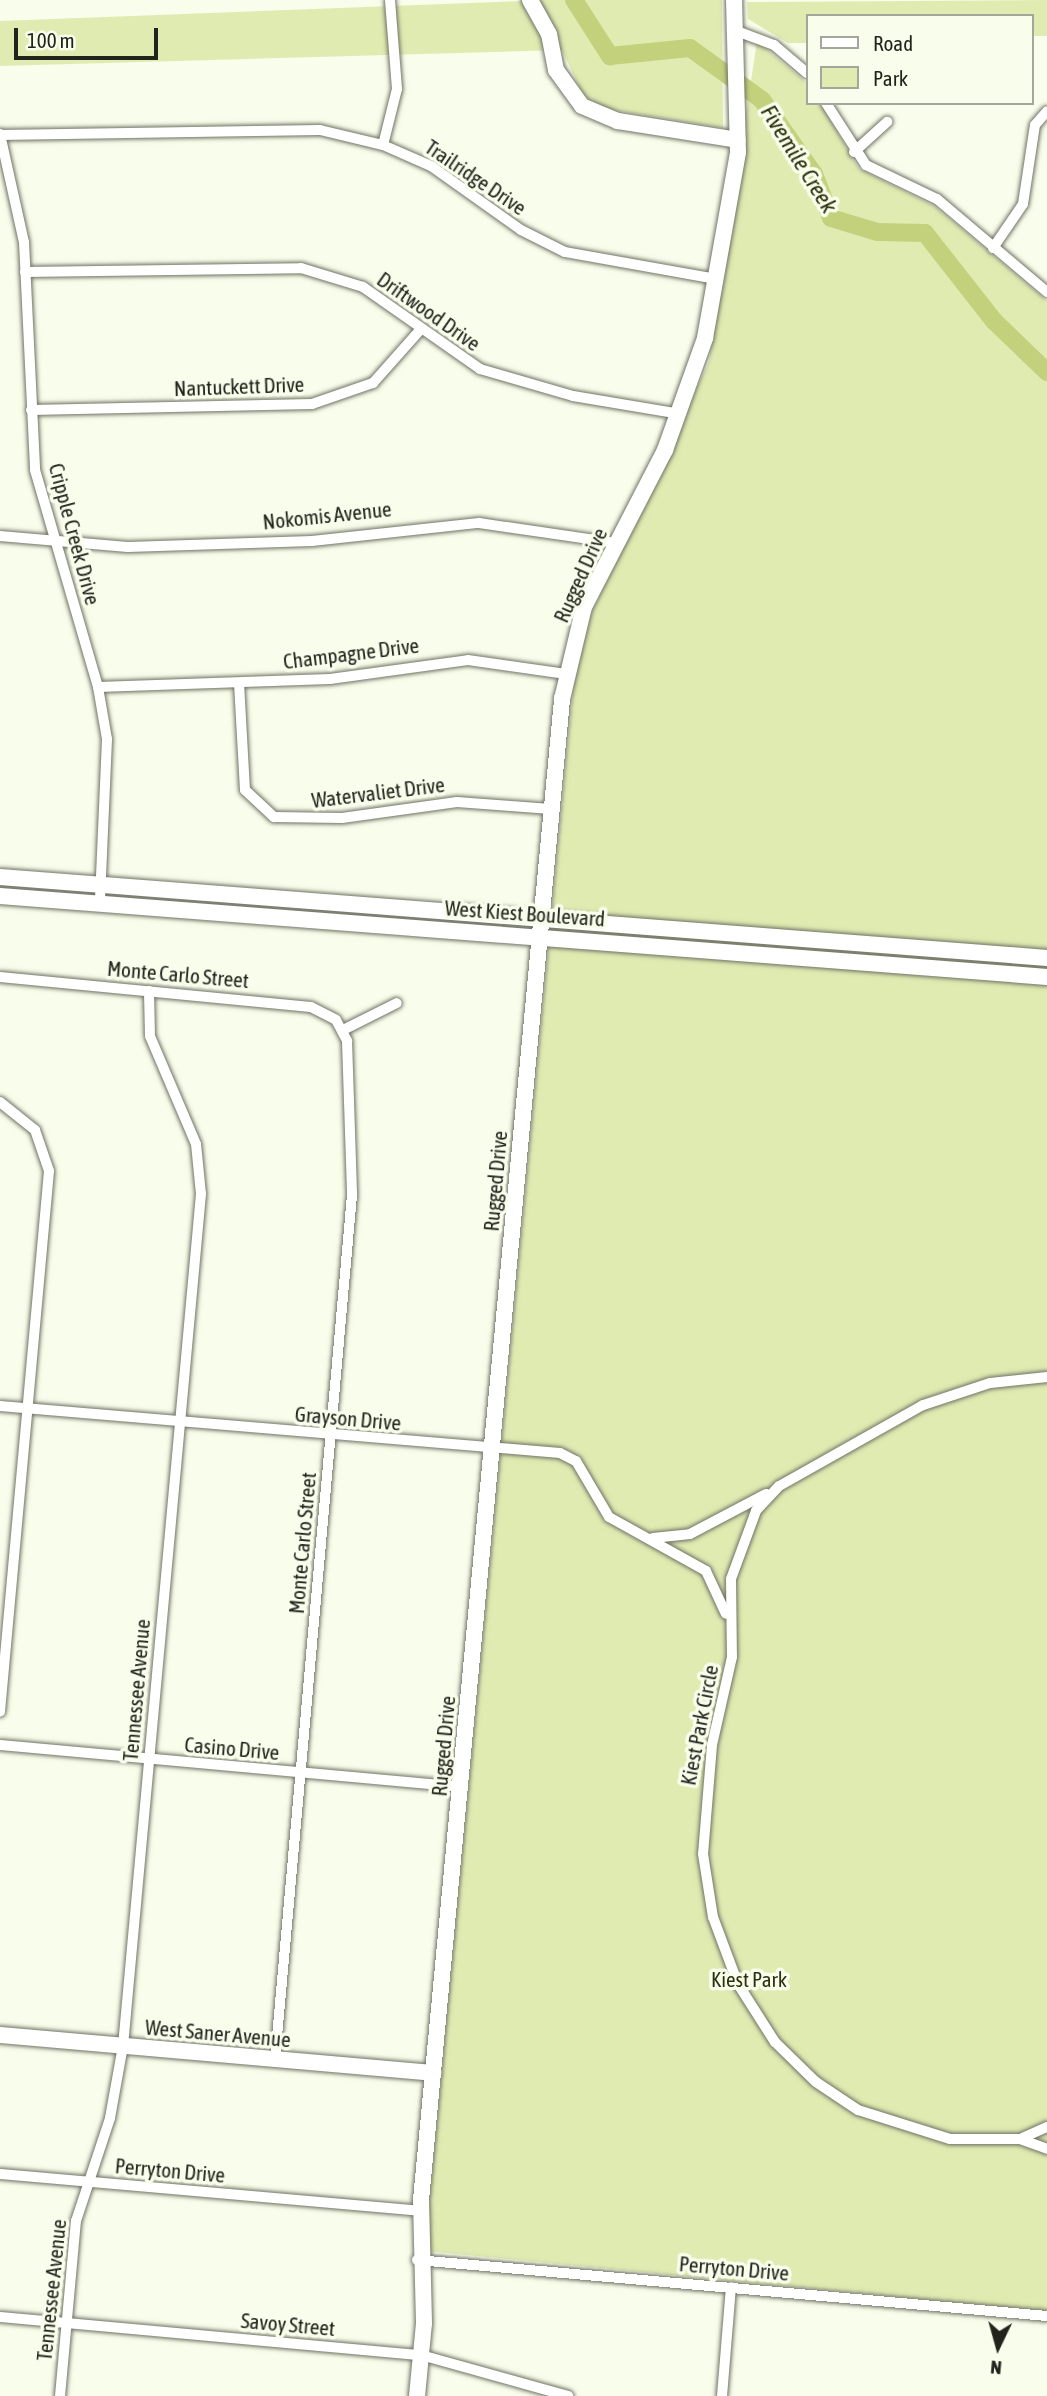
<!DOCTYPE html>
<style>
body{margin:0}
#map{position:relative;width:1047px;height:2396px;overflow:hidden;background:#f9fdeb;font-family:"Asap Condensed",sans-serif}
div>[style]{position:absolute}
.green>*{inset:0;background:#e0ebb2}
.river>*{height:18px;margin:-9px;padding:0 9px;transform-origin:9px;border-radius:9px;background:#c3d17d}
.roads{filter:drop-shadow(0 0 2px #707364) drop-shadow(0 0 2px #707364)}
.street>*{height:10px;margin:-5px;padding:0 5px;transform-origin:5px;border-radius:5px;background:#fff}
.secondary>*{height:16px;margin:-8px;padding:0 8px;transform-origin:8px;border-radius:8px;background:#fff}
span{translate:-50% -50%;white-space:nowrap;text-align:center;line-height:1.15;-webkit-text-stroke:7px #f9fdeb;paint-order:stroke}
.street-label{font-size:21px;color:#21231c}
.park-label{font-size:21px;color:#2d320e}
.water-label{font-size:23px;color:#292e0a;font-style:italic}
.legend{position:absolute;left:806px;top:14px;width:228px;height:91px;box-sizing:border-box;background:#f9fdeb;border:2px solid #a3a698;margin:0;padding:9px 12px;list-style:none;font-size:21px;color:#21231c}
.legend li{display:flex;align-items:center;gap:14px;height:35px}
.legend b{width:35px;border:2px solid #a3a698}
.north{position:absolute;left:963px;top:2312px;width:70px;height:70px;-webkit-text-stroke:5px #f9fdeb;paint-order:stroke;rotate:185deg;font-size:19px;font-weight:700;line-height:28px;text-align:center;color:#21231c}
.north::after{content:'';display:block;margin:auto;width:24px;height:32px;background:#21231c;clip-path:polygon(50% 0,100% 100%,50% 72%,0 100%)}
.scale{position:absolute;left:14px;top:28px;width:144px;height:32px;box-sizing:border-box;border:4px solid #21231c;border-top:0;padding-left:9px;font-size:21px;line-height:24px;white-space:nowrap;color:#21231c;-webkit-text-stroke:5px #f9fdeb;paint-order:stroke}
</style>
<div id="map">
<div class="green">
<i style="clip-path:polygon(548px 0,722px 0,723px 128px,608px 109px,583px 95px,562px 50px,0 66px,0 21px)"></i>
<i style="clip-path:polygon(1047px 0,1047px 36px,1031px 36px,1031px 16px,807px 16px,807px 43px,788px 43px,748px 19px,747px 2px)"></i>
<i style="clip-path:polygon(757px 41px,807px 83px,807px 103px,820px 103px,859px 169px,934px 206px,1047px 301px,1047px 2311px,425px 2251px,575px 671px,590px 616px,709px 362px)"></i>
</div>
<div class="river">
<i style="left:574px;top:0;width:67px;rotate:57.3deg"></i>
<i style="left:610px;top:56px;width:80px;rotate:-5.7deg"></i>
<i style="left:690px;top:48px;width:89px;rotate:35.8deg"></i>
<i style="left:762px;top:100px;width:90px;rotate:54.9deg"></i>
<i style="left:814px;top:174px;width:47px;rotate:68.9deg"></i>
<i style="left:831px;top:218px;width:48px;rotate:16.9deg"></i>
<i style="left:877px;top:232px;width:48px;rotate:1.2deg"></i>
<i style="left:925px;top:233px;width:112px;rotate:51.9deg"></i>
<i style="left:994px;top:321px;width:74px;rotate:43.9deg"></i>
</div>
<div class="roads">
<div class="street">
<i style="left:734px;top:30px;width:43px;rotate:20.6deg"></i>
<i style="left:774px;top:45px;width:43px;rotate:40.3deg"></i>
<i style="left:826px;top:103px;width:74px;rotate:57.2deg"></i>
<i style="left:866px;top:165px;width:79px;rotate:25.6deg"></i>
<i style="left:937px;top:199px;width:144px;rotate:40.2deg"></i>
<i style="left:0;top:134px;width:111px;rotate:77.5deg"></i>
<i style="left:24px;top:242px;width:228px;rotate:87.2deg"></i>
<i style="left:35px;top:470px;width:226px;rotate:73.8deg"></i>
<i style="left:98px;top:687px;width:53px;rotate:80.2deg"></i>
<i style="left:107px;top:739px;width:163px;rotate:92.5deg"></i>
<i style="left:0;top:135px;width:320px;rotate:-0.9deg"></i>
<i style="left:320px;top:130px;width:65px;rotate:13.4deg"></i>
<i style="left:383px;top:145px;width:52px;rotate:23.6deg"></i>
<i style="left:431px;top:166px;width:110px;rotate:35.4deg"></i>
<i style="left:521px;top:230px;width:49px;rotate:26.6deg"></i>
<i style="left:565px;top:252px;width:153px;rotate:10.1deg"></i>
<i style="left:383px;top:145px;width:58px;rotate:-76deg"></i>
<i style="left:397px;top:89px;width:89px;rotate:-94.5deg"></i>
<i style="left:854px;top:152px;width:45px;rotate:-42.3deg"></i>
<i style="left:993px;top:248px;width:53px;rotate:-55.7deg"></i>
<i style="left:1023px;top:204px;width:80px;rotate:-81.4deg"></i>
<i style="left:1035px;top:125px;width:18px;rotate:-49deg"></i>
<i style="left:25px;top:272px;width:276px;rotate:-0.8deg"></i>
<i style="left:301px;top:268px;width:65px;rotate:17deg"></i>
<i style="left:363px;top:287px;width:143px;rotate:35deg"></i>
<i style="left:480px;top:369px;width:97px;rotate:16.2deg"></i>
<i style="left:573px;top:396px;width:109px;rotate:9.5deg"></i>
<i style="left:31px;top:410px;width:281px;rotate:-1.2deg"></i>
<i style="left:312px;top:404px;width:65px;rotate:-19deg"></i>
<i style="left:373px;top:383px;width:72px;rotate:-48.4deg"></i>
<i style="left:0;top:536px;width:128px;rotate:4.9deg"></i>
<i style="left:128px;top:547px;width:184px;rotate:-1.9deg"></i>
<i style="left:312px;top:541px;width:168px;rotate:-6.2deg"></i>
<i style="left:479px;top:523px;width:138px;rotate:8.3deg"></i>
<i style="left:239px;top:683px;width:107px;rotate:86.8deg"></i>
<i style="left:245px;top:790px;width:40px;rotate:43deg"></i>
<i style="left:274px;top:817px;width:68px;rotate:0.8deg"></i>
<i style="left:342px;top:818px;width:116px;rotate:-7.9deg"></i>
<i style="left:457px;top:802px;width:94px;rotate:4.3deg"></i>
<i style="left:98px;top:687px;width:232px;rotate:-2deg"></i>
<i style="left:330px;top:679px;width:139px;rotate:-7.8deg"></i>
<i style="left:468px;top:660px;width:99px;rotate:8.1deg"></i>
<i style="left:0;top:977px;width:312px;rotate:5.5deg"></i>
<i style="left:311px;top:1007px;width:28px;rotate:27deg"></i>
<i style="left:336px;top:1020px;width:24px;rotate:62deg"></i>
<i style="left:347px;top:1041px;width:154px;rotate:88.1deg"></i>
<i style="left:352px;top:1195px;width:867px;rotate:95.09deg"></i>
<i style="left:343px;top:1030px;width:60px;rotate:-26.6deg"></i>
<i style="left:0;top:1102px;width:45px;rotate:38.7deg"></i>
<i style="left:35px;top:1130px;width:43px;rotate:71.1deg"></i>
<i style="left:49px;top:1171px;width:543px;rotate:95.18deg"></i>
<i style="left:1047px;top:1377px;width:57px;rotate:174deg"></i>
<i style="left:990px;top:1383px;width:71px;rotate:161.8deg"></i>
<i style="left:923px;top:1405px;width:165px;rotate:150.6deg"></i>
<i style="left:779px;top:1486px;width:34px;rotate:133deg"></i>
<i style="left:756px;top:1511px;width:72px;rotate:110.2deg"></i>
<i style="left:731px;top:1579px;width:78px;rotate:89.3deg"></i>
<i style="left:732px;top:1657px;width:90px;rotate:102.8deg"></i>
<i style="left:712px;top:1745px;width:109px;rotate:94.7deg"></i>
<i style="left:703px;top:1854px;width:64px;rotate:81deg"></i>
<i style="left:713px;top:1917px;width:72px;rotate:69.5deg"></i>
<i style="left:738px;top:1984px;width:69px;rotate:57.5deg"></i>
<i style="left:775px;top:2042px;width:57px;rotate:44.3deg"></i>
<i style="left:816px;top:2082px;width:50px;rotate:33.7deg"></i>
<i style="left:858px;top:2110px;width:96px;rotate:17.5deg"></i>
<i style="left:950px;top:2139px;width:70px"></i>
<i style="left:1020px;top:2139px;width:30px;rotate:-24deg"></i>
<i style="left:0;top:1406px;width:562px;rotate:4.8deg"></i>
<i style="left:560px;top:1453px;width:18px;rotate:27deg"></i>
<i style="left:576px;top:1461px;width:65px;rotate:59.5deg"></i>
<i style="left:609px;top:1517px;width:111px;rotate:29.1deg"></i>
<i style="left:706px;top:1571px;width:47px;rotate:65.1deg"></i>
<i style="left:653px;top:1538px;width:37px;rotate:-6deg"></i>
<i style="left:690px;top:1534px;width:86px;rotate:-27.8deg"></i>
<i style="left:0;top:1745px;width:462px;rotate:5.2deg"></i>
<i style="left:1020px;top:2139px;width:29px;rotate:20deg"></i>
<i style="left:0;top:2174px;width:422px;rotate:5deg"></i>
<i style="left:417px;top:2260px;width:632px;rotate:5.08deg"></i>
<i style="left:0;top:2317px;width:423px;rotate:5.2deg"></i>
<i style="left:421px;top:2355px;width:153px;rotate:15.6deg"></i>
<i style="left:60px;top:2396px;width:176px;rotate:-84.8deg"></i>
<i style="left:76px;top:2221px;width:108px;rotate:-71.7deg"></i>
<i style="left:110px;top:2118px;width:73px;rotate:-79.8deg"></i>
<i style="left:123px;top:2046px;width:856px;rotate:-84.77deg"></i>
<i style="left:201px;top:1194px;width:50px;rotate:-95.7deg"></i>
<i style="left:196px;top:1144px;width:117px;rotate:-113.1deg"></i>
<i style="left:150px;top:1036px;width:45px;rotate:-91.3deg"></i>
<i style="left:722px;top:2396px;width:109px;rotate:-85.3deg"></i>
</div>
<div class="secondary">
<i style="left:530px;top:0;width:39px;rotate:61deg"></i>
<i style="left:549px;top:34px;width:37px;rotate:79deg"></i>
<i style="left:556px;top:70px;width:44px;rotate:54.2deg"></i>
<i style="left:582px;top:106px;width:39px;rotate:23deg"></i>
<i style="left:618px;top:121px;width:121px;rotate:9deg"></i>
<i style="left:0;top:877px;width:1050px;rotate:4.42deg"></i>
<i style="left:0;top:896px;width:1050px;rotate:4.42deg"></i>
<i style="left:0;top:2035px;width:435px;rotate:5deg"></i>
<i style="left:417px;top:2396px;width:73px;rotate:-84.5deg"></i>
<i style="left:424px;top:2323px;width:123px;rotate:-91.4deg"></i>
<i style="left:421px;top:2200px;width:1508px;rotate:-84.63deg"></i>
<i style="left:562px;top:699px;width:95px;rotate:-76.6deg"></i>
<i style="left:584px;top:607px;width:177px;rotate:-62.7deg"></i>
<i style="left:665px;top:450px;width:119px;rotate:-70.3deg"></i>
<i style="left:705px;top:338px;width:189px;rotate:-79.9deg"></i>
<i style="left:738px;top:152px;width:152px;rotate:-91.5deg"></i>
</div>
</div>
<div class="street-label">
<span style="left:476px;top:177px;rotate:34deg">Trailridge Drive</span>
<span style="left:429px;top:311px;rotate:35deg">Driftwood Drive</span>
<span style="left:239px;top:386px;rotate:-2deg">Nantuckett Drive</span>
<span style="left:327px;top:515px;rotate:-6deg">Nokomis Avenue</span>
<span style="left:75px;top:534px;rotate:75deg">Cripple Creek Drive</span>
<span style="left:580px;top:575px;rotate:-66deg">Rugged Drive</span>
<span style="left:351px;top:653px;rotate:-7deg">Champagne Drive</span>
<span style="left:378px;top:792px;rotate:-7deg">Watervaliet Drive</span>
<span style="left:525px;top:913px;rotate:4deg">West Kiest Boulevard</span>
<span style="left:178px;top:974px;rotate:5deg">Monte Carlo Street</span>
<span style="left:495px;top:1181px;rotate:-85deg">Rugged Drive</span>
<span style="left:348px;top:1418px;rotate:5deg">Grayson Drive</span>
<span style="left:302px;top:1543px;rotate:-85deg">Monte Carlo Street</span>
<span style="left:136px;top:1690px;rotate:-85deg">Tennessee Avenue</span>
<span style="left:699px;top:1725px;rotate:-79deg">Kiest Park Circle</span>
<span style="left:443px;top:1746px;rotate:-85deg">Rugged Drive</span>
<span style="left:232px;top:1748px;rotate:5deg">Casino Drive</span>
<span style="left:218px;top:2033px;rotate:5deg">West Saner Avenue</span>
<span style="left:170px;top:2170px;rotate:5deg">Perryton Drive</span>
<span style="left:734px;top:2268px;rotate:5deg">Perryton Drive</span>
<span style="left:51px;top:2290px;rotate:-84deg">Tennessee Avenue</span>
<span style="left:288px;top:2324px;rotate:5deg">Savoy Street</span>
</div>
<div class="park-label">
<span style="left:749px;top:1979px">Kiest Park</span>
</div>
<div class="water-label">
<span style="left:799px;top:159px;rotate:58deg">Fivemile Creek</span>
</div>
<ul class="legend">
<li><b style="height:9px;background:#fff"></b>Road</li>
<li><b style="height:19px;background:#e0ebb2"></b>Park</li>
</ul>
<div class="north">N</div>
<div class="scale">100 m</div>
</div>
